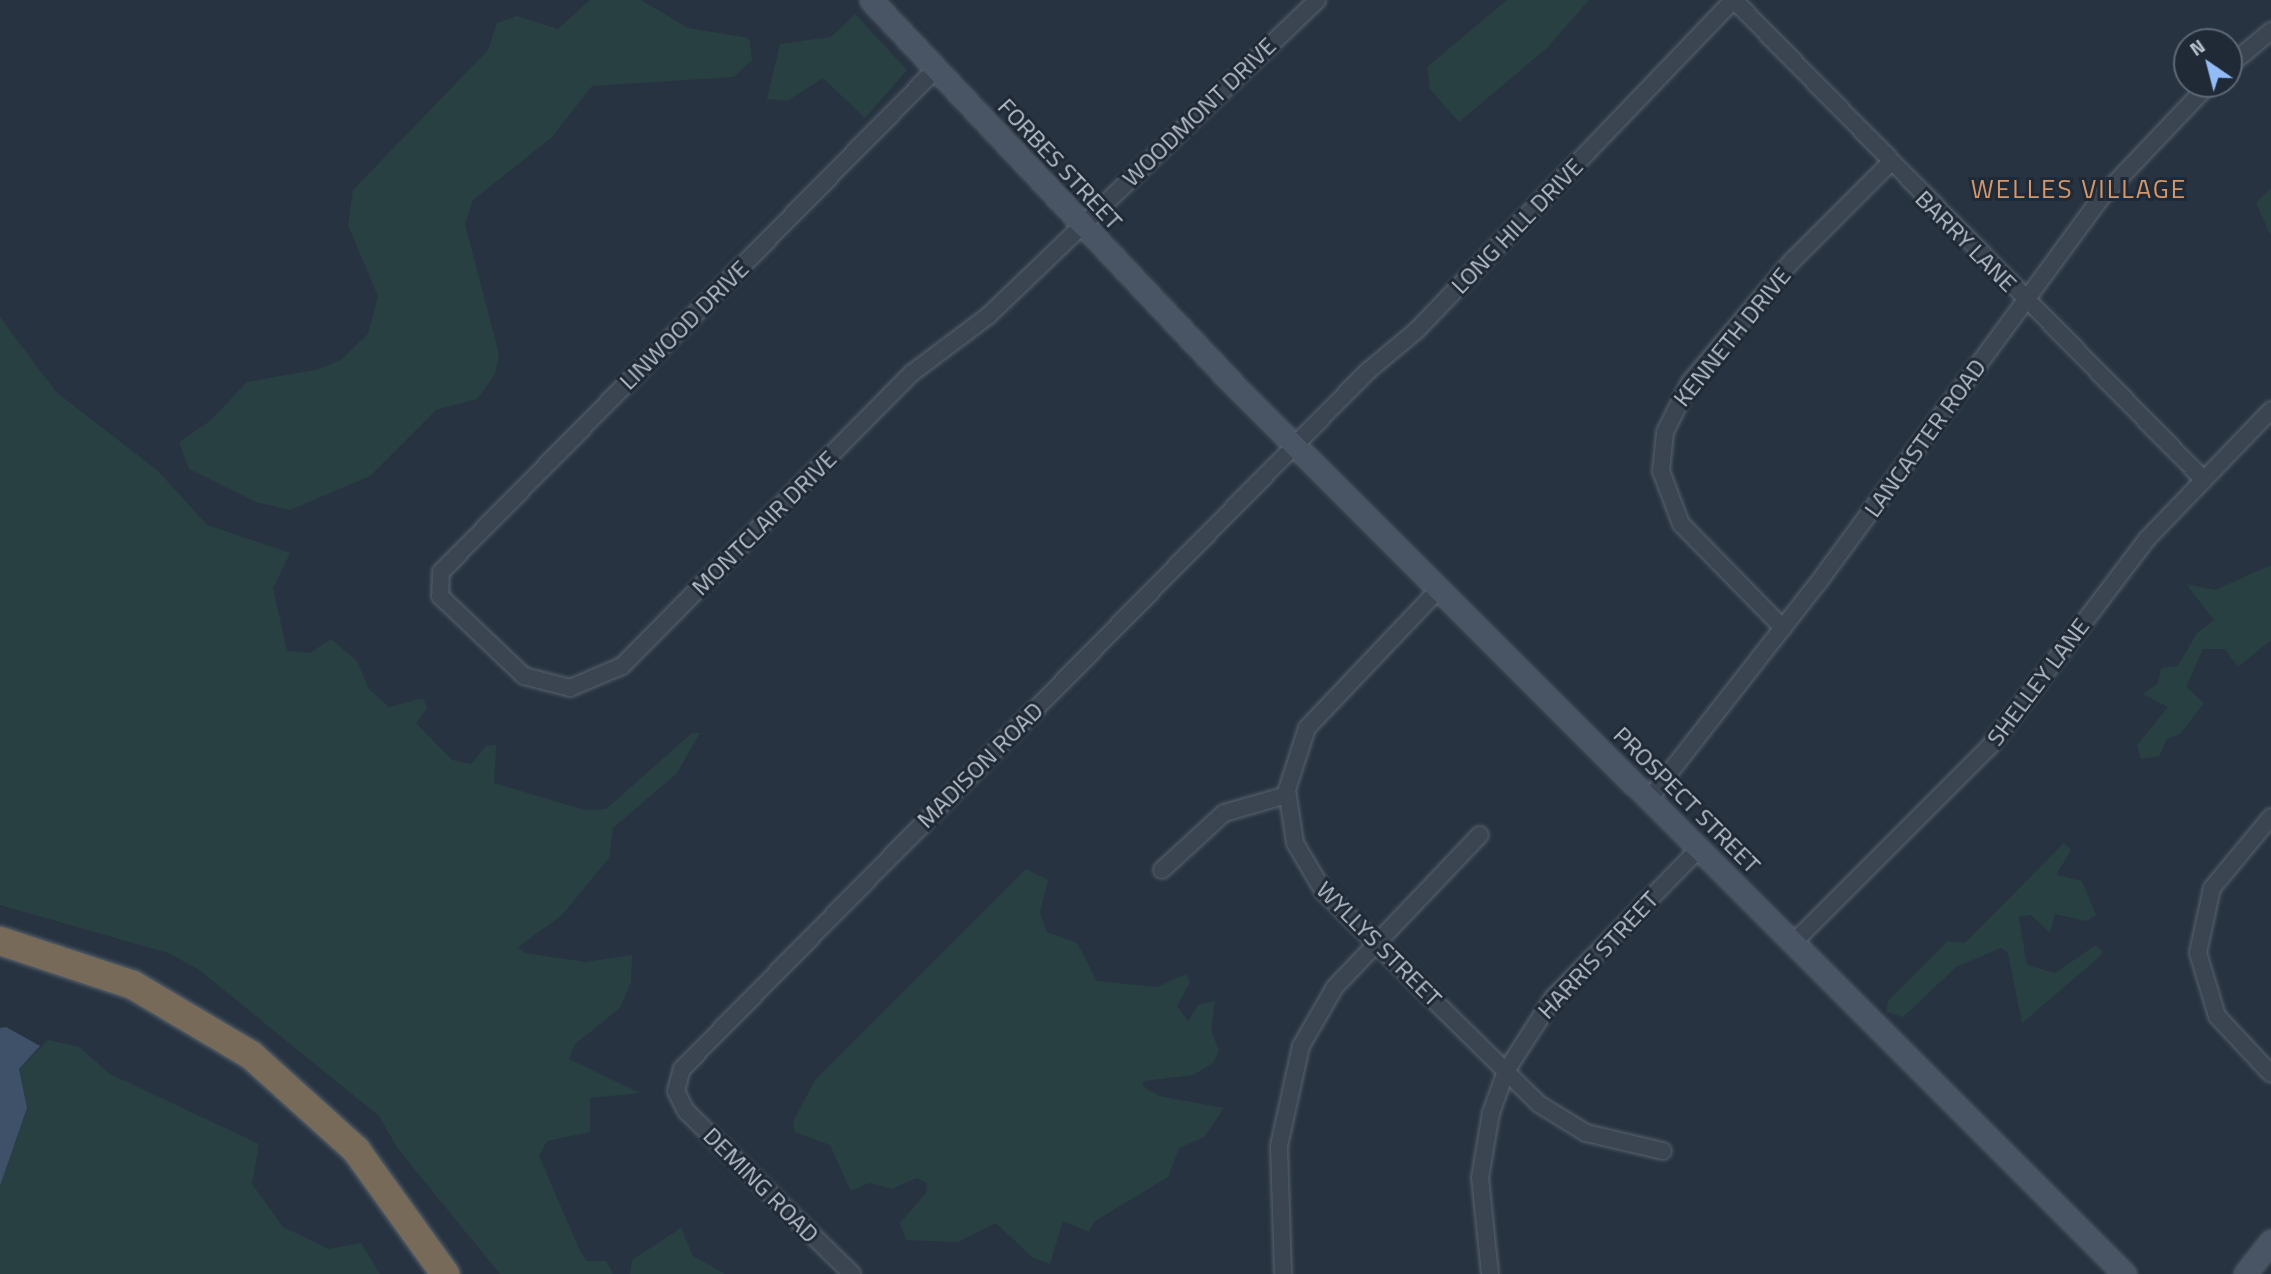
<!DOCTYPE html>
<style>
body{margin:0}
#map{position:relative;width:2271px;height:1274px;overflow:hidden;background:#273341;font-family:"Titillium Web",sans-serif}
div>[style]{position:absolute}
.green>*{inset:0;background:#294042}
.water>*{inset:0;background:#3e5169}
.roads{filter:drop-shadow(0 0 2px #59636e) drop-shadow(0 0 2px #59636e)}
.street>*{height:16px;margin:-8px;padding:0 8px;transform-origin:8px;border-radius:8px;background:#3b4551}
.secondary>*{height:21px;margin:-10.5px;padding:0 10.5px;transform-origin:10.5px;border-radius:10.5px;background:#495464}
.highway>*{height:28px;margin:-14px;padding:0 14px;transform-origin:14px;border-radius:14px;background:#776a59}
span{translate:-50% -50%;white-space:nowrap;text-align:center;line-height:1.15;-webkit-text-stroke:6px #202a36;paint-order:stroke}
.street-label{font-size:24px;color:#b8c0cb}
.neighbourhood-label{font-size:26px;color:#d3976b;letter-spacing:2px}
.north{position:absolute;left:2173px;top:28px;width:70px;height:70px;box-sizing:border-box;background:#202a36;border:2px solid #5d6672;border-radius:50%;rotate:325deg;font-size:19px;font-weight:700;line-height:28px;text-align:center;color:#b8c0cb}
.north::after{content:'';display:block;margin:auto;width:24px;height:32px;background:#93bbf5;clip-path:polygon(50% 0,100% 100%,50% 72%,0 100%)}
</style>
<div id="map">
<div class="green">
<i style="clip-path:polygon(590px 0,641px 0,688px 28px,749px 38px,752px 60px,734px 77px,592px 86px,551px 138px,473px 200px,465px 224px,499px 354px,495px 374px,477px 399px,436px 410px,370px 476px,290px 510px,256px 502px,189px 469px,179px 442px,210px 421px,247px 382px,320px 369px,342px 359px,368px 334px,378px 296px,348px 225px,353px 190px,488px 50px,497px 23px,517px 16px,558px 29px)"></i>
<i style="clip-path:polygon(1507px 0,1589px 0,1547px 48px,1459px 122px,1430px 89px,1427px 67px)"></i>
<i style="clip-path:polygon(855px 14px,907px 70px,865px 118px,823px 78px,787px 101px,767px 99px,780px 44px,831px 37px)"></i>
<i style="clip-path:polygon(2271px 188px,2271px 234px,2270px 234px,2256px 203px)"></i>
<i style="clip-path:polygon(0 317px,56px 392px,158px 471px,207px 525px,290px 553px,273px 588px,287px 651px,310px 653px,331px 639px,357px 661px,369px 689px,389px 707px,423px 698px,427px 708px,416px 723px,452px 760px,471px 764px,486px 746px,496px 745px,494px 783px,585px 810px,606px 809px,692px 733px,700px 733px,677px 773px,613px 828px,609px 858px,562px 915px,518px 947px,525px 953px,585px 962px,632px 955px,631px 982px,620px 1008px,575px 1044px,569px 1059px,640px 1093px,590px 1098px,590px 1132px,547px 1141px,539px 1156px,580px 1251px,587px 1261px,606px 1261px,613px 1274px,500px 1274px,398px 1149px,379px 1116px,198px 969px,168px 953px,0 905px)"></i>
<i style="clip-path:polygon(2271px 565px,2271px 640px,2238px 667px,2225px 649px,2203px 649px,2186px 687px,2204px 703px,2180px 734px,2167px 739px,2159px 756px,2141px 759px,2137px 745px,2168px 707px,2143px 694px,2158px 683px,2161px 668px,2178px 666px,2197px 633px,2214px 620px,2186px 584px,2215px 590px)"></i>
<i style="clip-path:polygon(2064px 843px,2071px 850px,2056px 875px,2082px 881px,2096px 915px,2086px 921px,2055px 914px,2050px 933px,2031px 915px,2019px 917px,2027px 965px,2055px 973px,2096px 945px,2103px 952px,2098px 958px,2022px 1023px,2008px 953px,2001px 948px,1956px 967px,1903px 1017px,1886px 1012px,1888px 1001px,1948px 941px,1965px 943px)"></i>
<i style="clip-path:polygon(1026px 869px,1048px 880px,1040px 913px,1047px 932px,1077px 943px,1097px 981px,1157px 987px,1186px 974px,1190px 982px,1177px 1006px,1188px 1021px,1198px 1005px,1215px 1001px,1211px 1031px,1219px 1050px,1213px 1063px,1193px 1075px,1144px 1081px,1142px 1086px,1159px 1096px,1224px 1108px,1204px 1137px,1179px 1148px,1168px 1177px,1095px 1221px,1089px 1232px,1063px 1221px,1050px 1264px,1032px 1257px,996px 1223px,957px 1242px,906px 1240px,900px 1223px,926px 1193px,927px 1183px,917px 1178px,892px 1189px,869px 1183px,851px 1191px,830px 1145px,795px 1132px,793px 1122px,815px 1080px)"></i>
<i style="clip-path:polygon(48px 1040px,79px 1047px,110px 1074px,259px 1144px,252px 1184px,283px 1227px,329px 1249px,361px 1243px,380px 1274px,0 1274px,0 1186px,27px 1108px,19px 1069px)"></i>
<i style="clip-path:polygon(681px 1228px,693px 1256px,725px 1274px,630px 1274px,632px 1260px)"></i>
</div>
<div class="water">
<i style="clip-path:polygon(6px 1027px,40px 1046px,19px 1069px,27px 1108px,0 1186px,0 1028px)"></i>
</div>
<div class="roads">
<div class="street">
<i style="left:2229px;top:66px;width:55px;rotate:-39.8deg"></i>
<i style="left:936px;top:69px;width:706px;rotate:134.54deg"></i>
<i style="left:441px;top:572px;width:24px;rotate:92deg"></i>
<i style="left:440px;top:596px;width:116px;rotate:43.6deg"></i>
<i style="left:524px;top:676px;width:48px;rotate:14.6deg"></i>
<i style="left:570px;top:688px;width:56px;rotate:-22.9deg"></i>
<i style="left:622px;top:666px;width:412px;rotate:-45.3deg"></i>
<i style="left:912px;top:373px;width:95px;rotate:-36.9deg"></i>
<i style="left:988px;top:316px;width:456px;rotate:-43.8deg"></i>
<i style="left:1439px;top:589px;width:192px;rotate:133.5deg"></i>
<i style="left:1307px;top:728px;width:65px;rotate:107.9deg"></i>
<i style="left:1287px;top:790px;width:54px;rotate:81.4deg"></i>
<i style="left:1295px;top:843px;width:57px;rotate:59.4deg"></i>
<i style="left:1324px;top:892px;width:302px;rotate:44.6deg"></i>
<i style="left:1539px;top:1104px;width:55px;rotate:31.7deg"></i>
<i style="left:1586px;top:1133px;width:79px;rotate:13.2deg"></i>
<i style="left:1783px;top:628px;width:146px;rotate:-134.4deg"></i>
<i style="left:1681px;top:524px;width:57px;rotate:-110.7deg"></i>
<i style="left:1661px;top:471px;width:39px;rotate:-84deg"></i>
<i style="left:1665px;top:432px;width:56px;rotate:-63.4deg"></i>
<i style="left:1690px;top:382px;width:158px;rotate:-49.9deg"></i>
<i style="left:1792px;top:261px;width:137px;rotate:-45deg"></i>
<i style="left:1649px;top:799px;width:274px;rotate:-52deg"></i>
<i style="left:1818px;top:583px;width:475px;rotate:-53.7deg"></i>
<i style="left:2099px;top:200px;width:160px;rotate:-46.5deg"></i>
<i style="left:2271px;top:817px;width:92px;rotate:129.7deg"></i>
<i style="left:2212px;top:888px;width:66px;rotate:102.2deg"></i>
<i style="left:2198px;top:953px;width:66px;rotate:73.2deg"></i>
<i style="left:2217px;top:1016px;width:79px;rotate:47deg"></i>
<i style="left:1162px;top:870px;width:84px;rotate:-42.6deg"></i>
<i style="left:1224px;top:813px;width:66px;rotate:-15.9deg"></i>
<i style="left:1793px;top:943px;width:279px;rotate:-45deg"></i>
<i style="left:1990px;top:746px;width:260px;rotate:-52.8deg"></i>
<i style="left:2147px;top:539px;width:179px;rotate:-46.1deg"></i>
<i style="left:852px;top:1274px;width:233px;rotate:-135.5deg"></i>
<i style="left:686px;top:1111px;width:22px;rotate:-117deg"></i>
<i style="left:676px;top:1091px;width:23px;rotate:-75deg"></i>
<i style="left:682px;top:1069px;width:979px;rotate:-45.5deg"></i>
<i style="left:1368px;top:371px;width:64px;rotate:-39.9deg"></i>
<i style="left:1417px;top:330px;width:458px;rotate:-46.2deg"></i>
<i style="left:1734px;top:0;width:670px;rotate:45.6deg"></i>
<i style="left:1283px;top:1274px;width:128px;rotate:-91.8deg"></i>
<i style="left:1279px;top:1146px;width:102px;rotate:-77.6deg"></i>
<i style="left:1301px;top:1046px;width:68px;rotate:-60deg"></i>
<i style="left:1335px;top:987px;width:210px;rotate:-46.4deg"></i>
<i style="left:1490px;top:1274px;width:97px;rotate:-95.9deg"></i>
<i style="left:1480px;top:1178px;width:66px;rotate:-80.4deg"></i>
<i style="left:1491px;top:1113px;width:45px;rotate:-70.3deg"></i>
<i style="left:1506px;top:1071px;width:87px;rotate:-57.2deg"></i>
<i style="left:1553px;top:998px;width:209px;rotate:-45.6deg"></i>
</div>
<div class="secondary">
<i style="left:871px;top:0;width:531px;rotate:46.68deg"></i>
<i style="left:1235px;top:386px;width:1257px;rotate:44.94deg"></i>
<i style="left:2245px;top:1274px;width:42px;rotate:-51.8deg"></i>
</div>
<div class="highway">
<i style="left:0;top:941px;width:140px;rotate:18.3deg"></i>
<i style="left:133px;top:985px;width:137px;rotate:30.7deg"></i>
<i style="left:251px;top:1055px;width:142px;rotate:42.1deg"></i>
<i style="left:356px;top:1150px;width:153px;rotate:54.3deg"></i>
</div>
</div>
<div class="street-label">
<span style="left:1199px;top:112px;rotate:-44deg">WOODMONT DRIVE</span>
<span style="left:1060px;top:164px;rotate:47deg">FORBES STREET</span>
<span style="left:1517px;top:226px;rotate:-46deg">LONG HILL DRIVE</span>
<span style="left:1966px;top:241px;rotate:45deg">BARRY LANE</span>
<span style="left:684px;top:325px;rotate:-45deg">LINWOOD DRIVE</span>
<span style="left:1732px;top:337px;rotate:-51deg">KENNETH DRIVE</span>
<span style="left:1925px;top:438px;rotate:-54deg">LANCASTER ROAD</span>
<span style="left:764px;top:523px;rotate:-45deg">MONTCLAIR DRIVE</span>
<span style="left:2038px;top:682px;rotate:-53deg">SHELLEY LANE</span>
<span style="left:980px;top:765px;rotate:-45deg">MADISON ROAD</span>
<span style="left:1687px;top:800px;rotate:45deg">PROSPECT STREET</span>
<span style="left:1379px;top:944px;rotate:45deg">WYLLYS STREET</span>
<span style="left:1598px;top:955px;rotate:-47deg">HARRIS STREET</span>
<span style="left:761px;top:1185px;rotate:45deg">DEMING ROAD</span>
</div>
<div class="neighbourhood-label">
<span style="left:2079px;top:189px">WELLES VILLAGE</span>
</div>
<div class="north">N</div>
</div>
